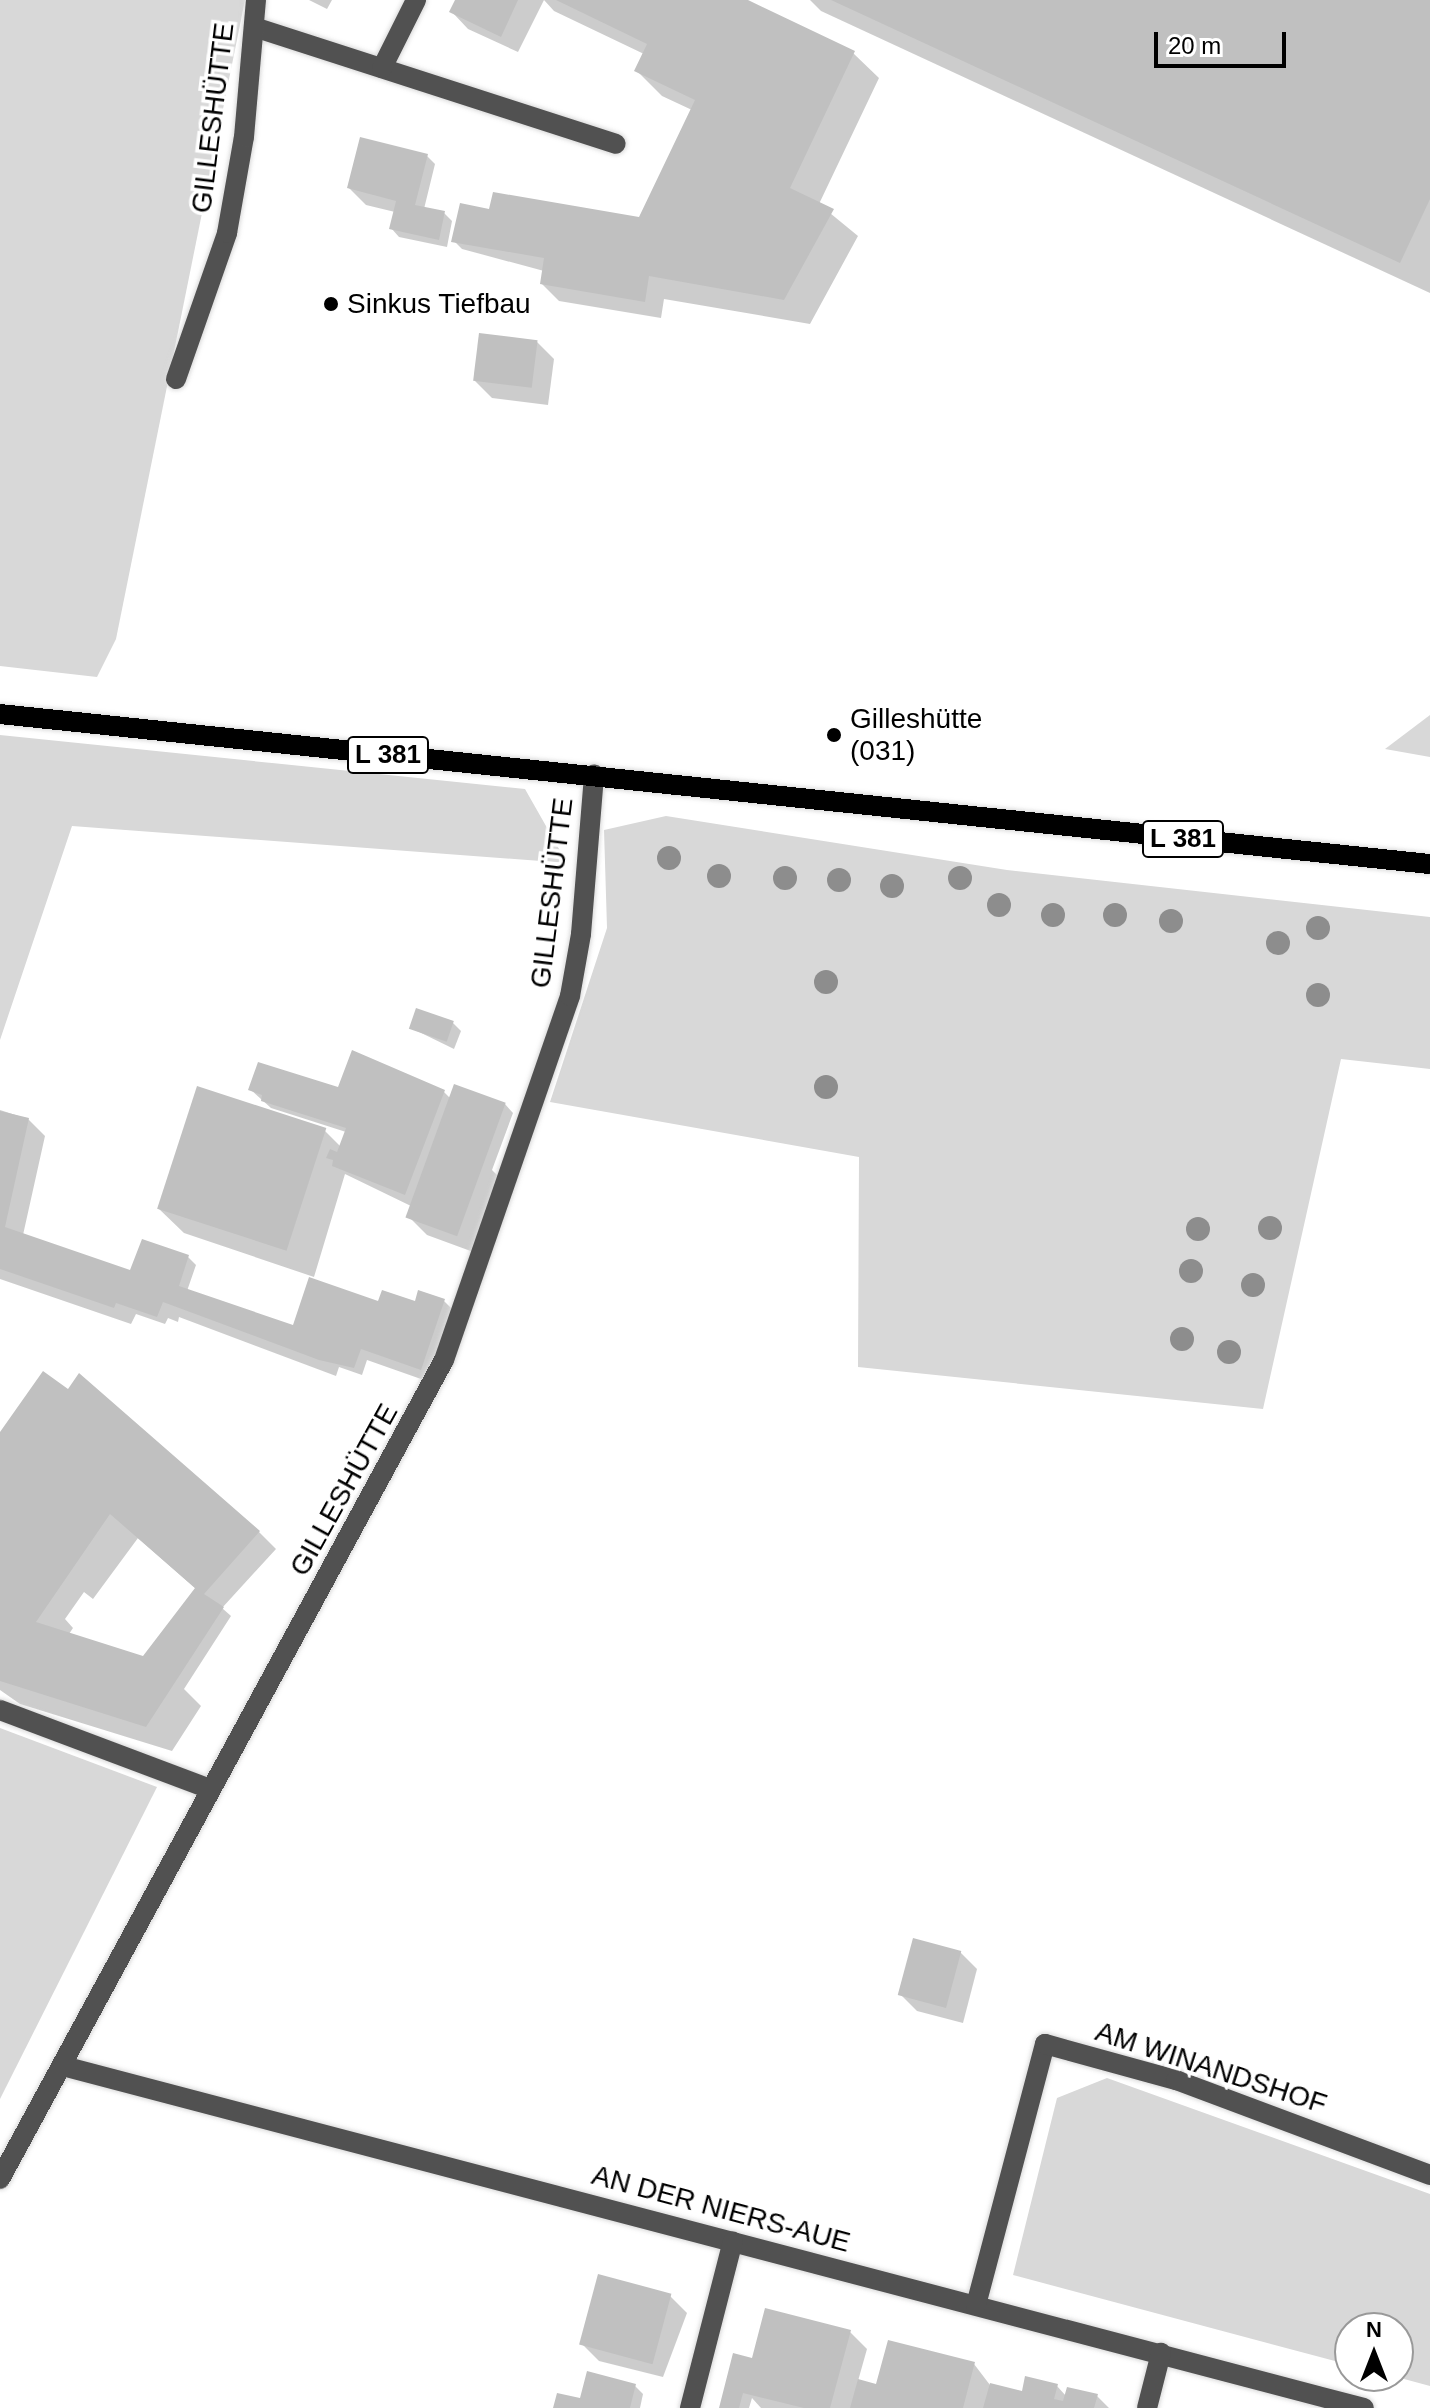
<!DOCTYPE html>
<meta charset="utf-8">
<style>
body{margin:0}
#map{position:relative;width:1430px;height:2408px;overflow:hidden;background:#fff;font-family:Helvetica,sans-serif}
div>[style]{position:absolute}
.green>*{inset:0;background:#d8d8d8}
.shadow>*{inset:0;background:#0003}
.building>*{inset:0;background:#c0c0c0;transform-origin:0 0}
.roads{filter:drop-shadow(0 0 2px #dbdbdb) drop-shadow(0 0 2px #dbdbdb)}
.minor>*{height:20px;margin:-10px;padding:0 10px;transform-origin:10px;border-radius:10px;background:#515151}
.major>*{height:20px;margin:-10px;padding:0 10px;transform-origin:10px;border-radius:10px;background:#000}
.trees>*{width:24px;height:24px;margin:-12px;border-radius:50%;background:#8d8d8d}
.dots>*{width:22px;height:22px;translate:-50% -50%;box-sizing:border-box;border:4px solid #fff;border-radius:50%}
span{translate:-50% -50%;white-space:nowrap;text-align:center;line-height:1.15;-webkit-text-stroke:7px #fff;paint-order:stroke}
.shield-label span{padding:2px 6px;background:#fff;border:2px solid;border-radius:6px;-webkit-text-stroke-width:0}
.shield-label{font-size:26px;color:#000;font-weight:700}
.street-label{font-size:28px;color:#000}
.poi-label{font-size:28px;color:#000}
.left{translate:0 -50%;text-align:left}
.north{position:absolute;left:1334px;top:2312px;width:80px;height:80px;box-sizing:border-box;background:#fff;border:2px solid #999;border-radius:50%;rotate:0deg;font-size:22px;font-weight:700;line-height:32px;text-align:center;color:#000}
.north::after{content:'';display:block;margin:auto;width:28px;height:36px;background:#000;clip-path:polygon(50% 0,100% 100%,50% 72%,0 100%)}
.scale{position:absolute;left:1154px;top:32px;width:132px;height:36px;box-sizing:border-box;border:4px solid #000;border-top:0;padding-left:10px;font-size:24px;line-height:28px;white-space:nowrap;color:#000;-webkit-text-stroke:6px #fff;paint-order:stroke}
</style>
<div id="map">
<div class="green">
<i style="clip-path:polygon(0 0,245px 0,116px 639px,97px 677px,0 666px)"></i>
<i style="clip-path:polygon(1430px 715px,1430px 757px,1385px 749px)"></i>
<i style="clip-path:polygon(0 735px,525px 789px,567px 863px,72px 826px,0 1040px)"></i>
<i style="clip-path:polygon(666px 816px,1007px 870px,1430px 917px,1430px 1069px,1341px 1059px,1263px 1409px,858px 1367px,859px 1157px,550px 1102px,607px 928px,604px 830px)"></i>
<i style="clip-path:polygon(0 1728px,157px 1787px,0 2099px)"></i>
<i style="clip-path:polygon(1107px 2078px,1430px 2194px,1430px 2386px,1393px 2376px,1398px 2376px,1398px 2328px,1350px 2328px,1350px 2365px,1013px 2275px,1057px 2098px)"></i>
</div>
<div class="shadow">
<i style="clip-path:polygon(309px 0,332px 0,327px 9px)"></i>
<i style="clip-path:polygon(457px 0,743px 0,853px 53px,879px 78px,819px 204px,858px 236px,810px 324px,664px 299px,661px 318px,559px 301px,542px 284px,544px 271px,462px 249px,454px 241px,488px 211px,640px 219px,692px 110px,662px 96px,636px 70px,644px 54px,554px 11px,544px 0,518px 52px,468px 29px,452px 12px)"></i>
<i style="clip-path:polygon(810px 0,1430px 0,1430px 293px,821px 11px)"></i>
<i style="clip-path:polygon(427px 156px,435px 164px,424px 209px,444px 213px,452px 221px,447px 247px,399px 237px,391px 228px,395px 212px,366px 205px,349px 188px)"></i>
<i style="clip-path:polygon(537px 342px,554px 359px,548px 405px,492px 398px,475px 381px)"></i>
<i style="clip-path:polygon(453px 1023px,461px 1031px,454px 1049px,411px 1028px)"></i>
<i style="clip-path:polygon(251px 1090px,444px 1092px,451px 1099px,505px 1104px,513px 1113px,492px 1170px,501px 1179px,476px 1253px,427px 1235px,410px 1218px,413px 1207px,345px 1174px,314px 1277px,184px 1233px,158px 1208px,325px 1131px,341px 1147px,346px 1132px,271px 1108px)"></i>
<i style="clip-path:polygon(0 1110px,28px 1119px,45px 1136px,23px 1235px,139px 1275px,188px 1257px,196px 1265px,187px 1291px,294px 1328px,379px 1303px,444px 1301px,461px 1318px,438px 1385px,367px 1360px,362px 1375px,339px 1367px,336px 1376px,179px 1317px,178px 1322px,168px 1318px,165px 1324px,136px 1314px,131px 1324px,0 1279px)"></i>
<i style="clip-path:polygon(evenodd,0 1435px,259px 1532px,276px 1549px,222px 1608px,231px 1616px,184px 1689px,201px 1706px,172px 1751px,20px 1704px,0 1690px,0 1435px,138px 1538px,196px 1589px,144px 1659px,69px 1634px,73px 1628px,65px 1619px,84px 1592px,93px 1599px,138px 1538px)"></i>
<i style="clip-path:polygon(960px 1952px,977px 1969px,963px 2023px,917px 2011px,900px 1994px)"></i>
<i style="clip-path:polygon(670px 2296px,687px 2313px,663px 2377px,599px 2361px,582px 2344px)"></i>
<i style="clip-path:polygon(850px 2332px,867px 2349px,858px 2381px,875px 2386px,974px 2364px,990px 2385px,1021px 2393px,1057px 2386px,1066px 2396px,1097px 2396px,1109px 2408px,761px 2408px,752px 2398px,749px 2408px,721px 2408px,754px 2360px)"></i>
<i style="clip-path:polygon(635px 2386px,643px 2394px,640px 2408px,555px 2408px)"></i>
</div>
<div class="building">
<i style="clip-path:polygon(455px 0,518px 0,501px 37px,449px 12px)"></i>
<i style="clip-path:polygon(556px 0,748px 0,855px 51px,790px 188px,834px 209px,784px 300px,649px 276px,645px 302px,540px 284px,544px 258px,451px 242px,460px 203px,489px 209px,493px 192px,639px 217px,695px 100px,634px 71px,647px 44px)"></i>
<i style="clip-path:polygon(831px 0,1430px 0,1430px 199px,1400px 263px)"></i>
<i style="clip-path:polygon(360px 137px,428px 154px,415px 205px,445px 211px,439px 240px,389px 229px,396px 201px,347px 188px)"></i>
<i style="left:479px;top:333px;width:59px;height:48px;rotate:7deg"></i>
<i style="left:416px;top:1008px;width:40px;height:22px;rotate:19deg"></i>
<i style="clip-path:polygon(352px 1050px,445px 1090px,405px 1195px,332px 1166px,333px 1160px,326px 1158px,330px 1149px,337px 1152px,346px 1128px,261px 1101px,262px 1095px,248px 1090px,258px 1062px,338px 1087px)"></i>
<i style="left:454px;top:1084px;width:55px;height:142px;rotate:20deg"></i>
<i style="left:197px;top:1086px;width:136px;height:129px;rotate:18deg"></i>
<i style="clip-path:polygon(0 1111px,29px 1118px,5px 1227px,130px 1270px,142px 1239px,189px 1255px,179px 1286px,293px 1325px,309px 1277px,378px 1301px,382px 1290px,415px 1301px,418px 1290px,445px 1299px,421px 1370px,361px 1349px,354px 1368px,319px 1360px,163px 1302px,157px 1317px,116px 1303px,114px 1308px,0 1269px)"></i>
<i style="clip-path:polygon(evenodd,43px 1371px,68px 1389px,79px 1373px,260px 1531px,204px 1594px,224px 1607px,146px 1727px,0 1681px,0 1432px,43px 1371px,110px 1514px,195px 1588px,143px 1656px,36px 1622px,110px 1514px)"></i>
<i style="left:913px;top:1938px;width:50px;height:59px;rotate:15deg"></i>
<i style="left:598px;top:2274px;width:76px;height:73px;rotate:15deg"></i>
<i style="clip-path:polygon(765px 2308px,851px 2330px,830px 2408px,804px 2408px,743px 2393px,739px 2408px,719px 2408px,733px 2353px,752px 2358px)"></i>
<i style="clip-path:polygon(888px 2340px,975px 2362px,963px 2408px,850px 2408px,858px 2379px,876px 2384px)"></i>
<i style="clip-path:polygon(587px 2371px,636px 2384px,630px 2408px,553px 2408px,557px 2393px,580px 2398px)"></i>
<i style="clip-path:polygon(1025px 2376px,1058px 2384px,1054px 2399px,1063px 2401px,1067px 2387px,1098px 2394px,1094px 2408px,983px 2408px,990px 2383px,1022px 2391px)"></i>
</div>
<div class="roads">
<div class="minor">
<i style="left:254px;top:27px;width:380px;rotate:17.9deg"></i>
<i style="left:382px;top:68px;width:76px;rotate:-63.4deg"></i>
<i style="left:176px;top:379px;width:155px;rotate:-70.7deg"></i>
<i style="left:227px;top:233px;width:97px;rotate:-80deg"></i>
<i style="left:244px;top:137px;width:138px;rotate:-85deg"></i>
<i style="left:0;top:1710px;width:224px;rotate:20.6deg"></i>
<i style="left:63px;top:2066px;width:1345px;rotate:14.73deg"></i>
<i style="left:0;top:2179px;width:932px;rotate:-61.54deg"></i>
<i style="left:444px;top:1360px;width:385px;rotate:-70.9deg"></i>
<i style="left:570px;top:996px;width:63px;rotate:-79.9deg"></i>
<i style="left:581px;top:934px;width:160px;rotate:-85.3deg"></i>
<i style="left:976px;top:2305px;width:270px;rotate:-75.2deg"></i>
<i style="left:1045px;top:2044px;width:136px;rotate:15.4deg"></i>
<i style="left:1176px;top:2080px;width:271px;rotate:20.5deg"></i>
<i style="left:690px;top:2408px;width:172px;rotate:-75.6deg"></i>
<i style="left:1147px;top:2408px;width:57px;rotate:-75.7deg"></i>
</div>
<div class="major">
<i style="left:0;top:714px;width:1438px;rotate:5.99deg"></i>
</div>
</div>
<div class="trees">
<i style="left:669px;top:858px"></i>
<i style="left:719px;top:876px"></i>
<i style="left:785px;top:878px"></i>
<i style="left:960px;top:878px"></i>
<i style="left:839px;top:880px"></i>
<i style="left:892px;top:886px"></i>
<i style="left:999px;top:905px"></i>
<i style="left:1053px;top:915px"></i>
<i style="left:1115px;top:915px"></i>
<i style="left:1171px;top:921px"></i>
<i style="left:1318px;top:928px"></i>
<i style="left:1278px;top:943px"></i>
<i style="left:826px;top:982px"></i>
<i style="left:1318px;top:995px"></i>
<i style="left:826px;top:1087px"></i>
<i style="left:1270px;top:1228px"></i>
<i style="left:1198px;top:1229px"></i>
<i style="left:1191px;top:1271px"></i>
<i style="left:1253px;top:1285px"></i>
<i style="left:1182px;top:1339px"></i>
<i style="left:1229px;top:1352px"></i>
</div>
<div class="dots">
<i style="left:331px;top:304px;background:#000"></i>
<i style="left:834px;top:735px;background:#000"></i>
</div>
<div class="shield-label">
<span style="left:388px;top:755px">L 381</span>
<span style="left:1183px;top:839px">L 381</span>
</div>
<div class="street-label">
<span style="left:213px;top:118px;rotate:-83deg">GILLESHÜTTE</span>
<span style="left:552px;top:893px;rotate:-83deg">GILLESHÜTTE</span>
<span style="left:344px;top:1490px;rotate:-61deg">GILLESHÜTTE</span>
<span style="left:1211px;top:2068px;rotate:18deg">AM WINANDSHOF</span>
<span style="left:721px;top:2209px;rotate:15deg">AN DER NIERS-AUE</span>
</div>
<div class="poi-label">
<span class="left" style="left:347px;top:304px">Sinkus Tiefbau</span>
<span class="left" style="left:850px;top:735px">Gilleshütte<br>(031)</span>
</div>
<div class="north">N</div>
<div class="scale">20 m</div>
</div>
